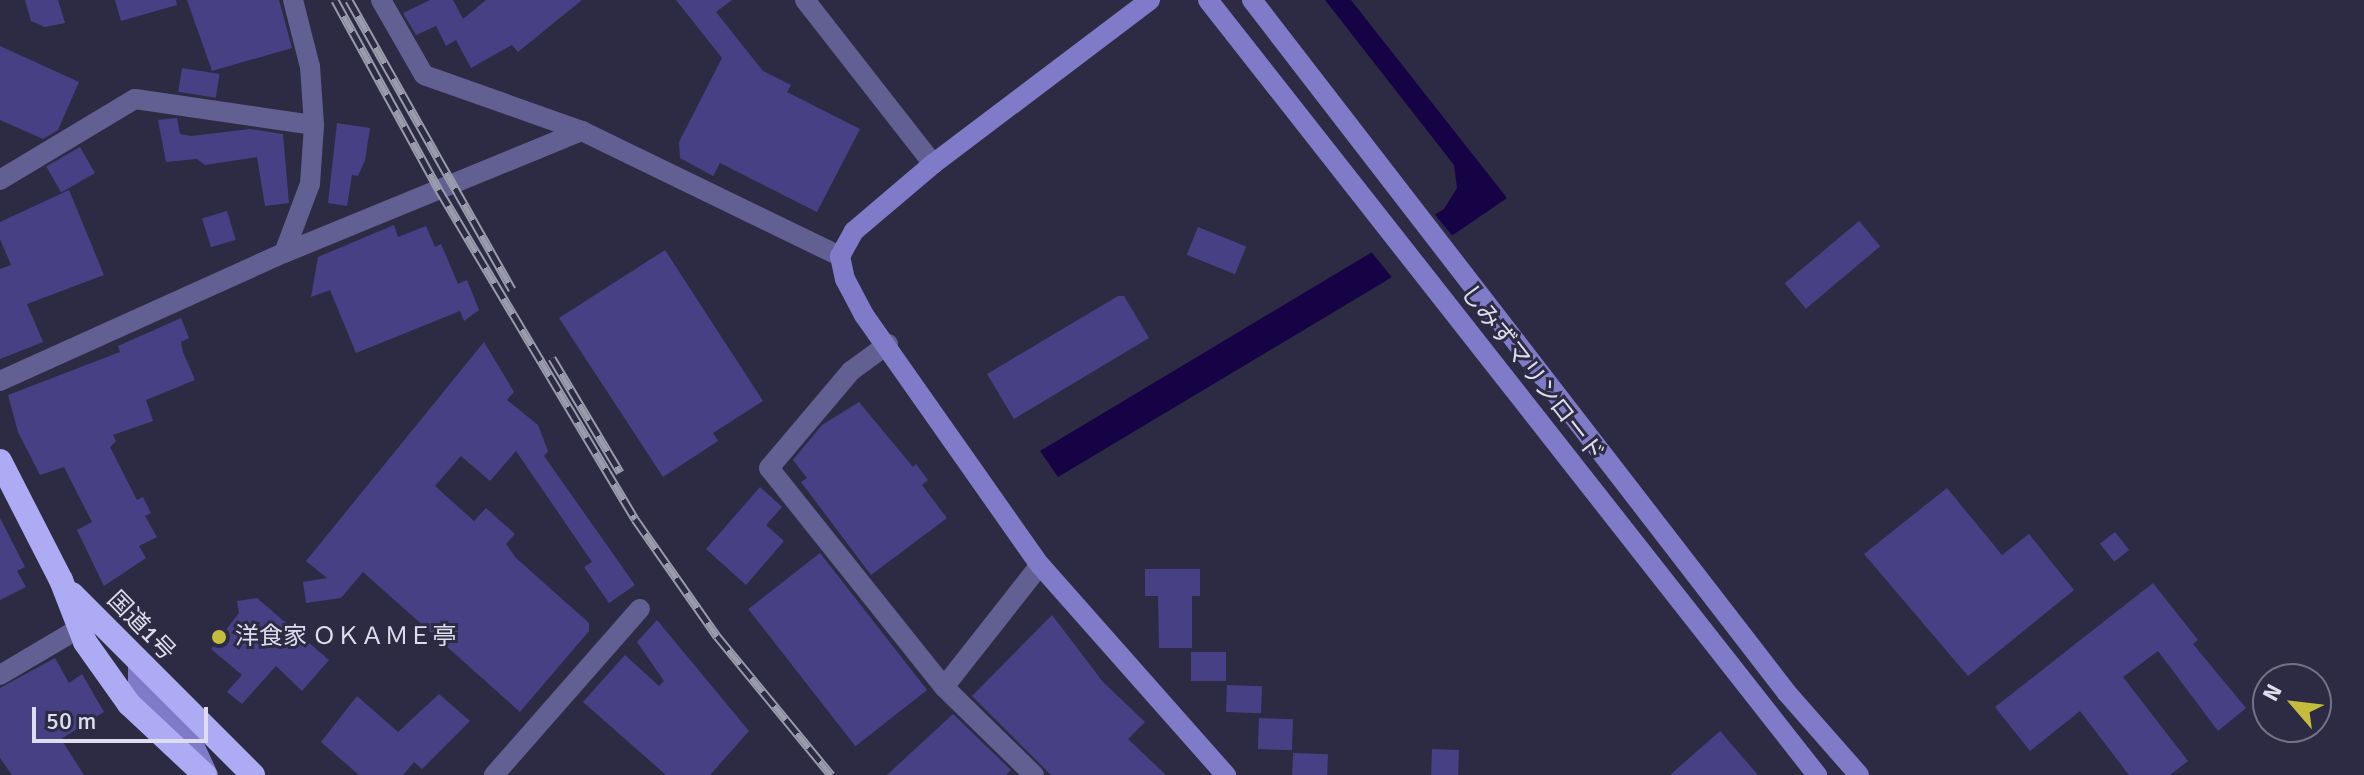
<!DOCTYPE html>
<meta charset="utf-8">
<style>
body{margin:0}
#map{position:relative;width:2364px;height:775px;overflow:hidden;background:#2c2b43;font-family:Signika,"Noto Sans JP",sans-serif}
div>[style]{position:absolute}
.water>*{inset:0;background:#160345}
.pier>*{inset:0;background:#2c2b43}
.building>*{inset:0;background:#474085;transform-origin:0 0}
.street>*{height:20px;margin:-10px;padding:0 10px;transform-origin:10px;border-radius:10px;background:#626092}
.secondary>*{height:20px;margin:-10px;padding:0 10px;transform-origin:10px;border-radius:10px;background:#807bc9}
.highway>*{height:24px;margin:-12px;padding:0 12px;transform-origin:12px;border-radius:12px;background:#adabf4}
.rail>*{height:9px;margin-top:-4.5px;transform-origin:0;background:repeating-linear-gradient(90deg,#2c2b43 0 18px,#9b9bae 0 36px);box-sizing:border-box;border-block:2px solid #9b9bae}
.dots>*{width:22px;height:22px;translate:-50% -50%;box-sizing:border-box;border:4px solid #2c2b43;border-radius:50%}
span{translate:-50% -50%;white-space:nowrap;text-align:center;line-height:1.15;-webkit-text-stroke:6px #2c2b43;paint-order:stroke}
.street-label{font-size:24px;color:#dddded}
.poi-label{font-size:24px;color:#dddded}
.left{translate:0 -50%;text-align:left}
.north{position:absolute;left:2252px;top:663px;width:80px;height:80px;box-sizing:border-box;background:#2c2b43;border:2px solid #737287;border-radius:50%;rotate:298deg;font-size:22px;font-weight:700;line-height:32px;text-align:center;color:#dddded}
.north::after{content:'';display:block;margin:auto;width:28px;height:36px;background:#c5bc3d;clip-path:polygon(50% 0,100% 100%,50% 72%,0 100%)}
.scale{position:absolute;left:32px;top:707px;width:176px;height:36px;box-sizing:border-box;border:4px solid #dddded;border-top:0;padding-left:10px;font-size:24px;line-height:28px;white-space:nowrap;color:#dddded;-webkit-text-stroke:6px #2c2b43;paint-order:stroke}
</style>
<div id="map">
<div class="water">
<i style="clip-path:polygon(1325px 0,1351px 0,1507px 198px,1384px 282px,1058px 477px,1040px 451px,1444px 209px,1457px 188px,1454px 165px)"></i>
</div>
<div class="pier">
<i style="clip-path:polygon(1432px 211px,1455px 239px,1394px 280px,1369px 249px)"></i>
</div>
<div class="building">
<i style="clip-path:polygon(25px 0,58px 0,65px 23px,45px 27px,31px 21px)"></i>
<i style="clip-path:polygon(115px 0,176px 0,177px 5px,121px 21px)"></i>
<i style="clip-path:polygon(187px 0,279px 0,292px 48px,212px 71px)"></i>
<i style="clip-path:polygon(430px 0,453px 0,463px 19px,486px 0,582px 0,518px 52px,512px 45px,471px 68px,456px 40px,446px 46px,436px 26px,416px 35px,403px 13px)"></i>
<i style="clip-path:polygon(676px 0,732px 0,716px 12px,763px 71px,791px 85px,787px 92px,860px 129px,817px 212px,720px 163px,713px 176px,680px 158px,679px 142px,722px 58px)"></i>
<i style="clip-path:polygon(0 46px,79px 82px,58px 130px,43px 139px,0 120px)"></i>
<i style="left:182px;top:68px;width:38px;height:24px;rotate:9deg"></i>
<i style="clip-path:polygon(177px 118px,180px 134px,191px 136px,250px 129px,283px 134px,289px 203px,265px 206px,257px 157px,205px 165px,197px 159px,166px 162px,158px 120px)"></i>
<i style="clip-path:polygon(337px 123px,370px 128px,365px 160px,358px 176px,352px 175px,347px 206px,328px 203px)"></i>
<i style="left:80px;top:147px;width:30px;height:39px;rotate:60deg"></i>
<i style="clip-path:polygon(69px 190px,104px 275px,27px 304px,43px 342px,0 359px,0 269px,11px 265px,0 239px,0 222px)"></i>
<i style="left:227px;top:211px;width:30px;height:26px;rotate:73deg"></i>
<i style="left:1859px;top:221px;width:33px;height:97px;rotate:50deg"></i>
<i style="clip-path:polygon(394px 225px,398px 237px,426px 226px,435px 247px,441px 244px,458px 284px,467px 280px,479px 310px,464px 321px,460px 311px,356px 353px,330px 290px,311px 297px,318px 257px)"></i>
<i style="left:1198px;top:227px;width:52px;height:30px;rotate:22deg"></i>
<i style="clip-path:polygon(665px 250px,763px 401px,713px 433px,718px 441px,663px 477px,559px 318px)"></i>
<i style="clip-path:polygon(1118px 296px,1124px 296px,1149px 338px,1014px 419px,987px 374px)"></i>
<i style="clip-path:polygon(181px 318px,189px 338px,181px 342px,183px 352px,195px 380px,146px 400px,153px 421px,113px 435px,116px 441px,110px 447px,137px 500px,143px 497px,151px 513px,145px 516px,157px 537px,139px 546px,146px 558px,104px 586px,77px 530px,92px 522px,64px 467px,40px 475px,18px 432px,8px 395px,120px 352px,118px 346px)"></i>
<i style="clip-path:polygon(484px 342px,514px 392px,507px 400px,538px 425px,548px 451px,544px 456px,635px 585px,609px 603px,584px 567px,592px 562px,516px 451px,490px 481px,461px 456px,435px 486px,474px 521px,486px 508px,515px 534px,506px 544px,516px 558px,589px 623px,589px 631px,520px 712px,363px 572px,341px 598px,306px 603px,303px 582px,327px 578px,306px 561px)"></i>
<i style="clip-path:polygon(859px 402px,913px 467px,916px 464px,928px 480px,922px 485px,947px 518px,871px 575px,801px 482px,807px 478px,793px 460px,822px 425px)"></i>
<i style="clip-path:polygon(760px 487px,782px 507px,766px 525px,784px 541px,746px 585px,706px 549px)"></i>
<i style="clip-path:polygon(1947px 488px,2002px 555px,2029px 534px,2074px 590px,1968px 676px,1864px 554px)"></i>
<i style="clip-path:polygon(0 518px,25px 567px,17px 571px,26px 587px,0 600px)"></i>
<i style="left:2115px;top:532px;width:23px;height:19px;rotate:52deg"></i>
<i style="left:820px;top:553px;width:174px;height:91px;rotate:52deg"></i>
<i style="clip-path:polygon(1145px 569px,1200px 569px,1200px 596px,1192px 596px,1192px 648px,1159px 648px,1158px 596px,1145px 596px)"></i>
<i style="clip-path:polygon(2153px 583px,2198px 640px,2193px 644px,2246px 708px,2218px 731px,2158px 651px,2123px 677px,2188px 761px,2170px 775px,2129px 775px,2080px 711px,2030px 751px,1995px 707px)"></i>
<i style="clip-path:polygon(257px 598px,329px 660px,302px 691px,276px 666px,242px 704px,227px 692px,242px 675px,211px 649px,239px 613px,237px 601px)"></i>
<i style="clip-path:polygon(1052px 615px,1103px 682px,1145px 722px,1128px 739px,1166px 775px,1051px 775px,972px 696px)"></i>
<i style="clip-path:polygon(657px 620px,749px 731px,710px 775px,666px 775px,583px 702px,625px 655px,659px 686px,664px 681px,637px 642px)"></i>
<i style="left:1191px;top:652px;width:35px;height:29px"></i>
<i style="clip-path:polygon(55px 658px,69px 683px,82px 674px,104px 712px,61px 739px,84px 775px,12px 775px,0 758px,0 688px)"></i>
<i style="left:1227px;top:685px;width:35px;height:27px;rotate:2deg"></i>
<i style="clip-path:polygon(439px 694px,470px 721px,422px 769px,414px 762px,403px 775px,359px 775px,321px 742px,357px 696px,398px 732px)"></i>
<i style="clip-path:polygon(953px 714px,1011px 770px,1006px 775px,887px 775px)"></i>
<i style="left:1259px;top:718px;width:34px;height:31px;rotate:2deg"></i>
<i style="clip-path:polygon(1720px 731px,1758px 775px,1670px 775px)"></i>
<i style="left:1432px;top:749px;width:27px;height:26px;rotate:2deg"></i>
<i style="left:1293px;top:753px;width:35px;height:22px;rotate:2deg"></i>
</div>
<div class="street">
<i style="left:381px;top:0;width:86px;rotate:60.2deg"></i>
<i style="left:424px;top:75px;width:168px;rotate:19.5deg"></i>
<i style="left:582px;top:131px;width:287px;rotate:25.9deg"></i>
<i style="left:805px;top:0;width:208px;rotate:52deg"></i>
<i style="left:0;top:180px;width:157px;rotate:-31deg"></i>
<i style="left:135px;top:99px;width:181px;rotate:8.3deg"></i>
<i style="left:284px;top:253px;width:74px;rotate:-69.4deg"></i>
<i style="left:310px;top:184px;width:59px;rotate:-86.1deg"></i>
<i style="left:314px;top:125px;width:58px;rotate:-93.9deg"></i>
<i style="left:310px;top:67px;width:69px;rotate:-104.2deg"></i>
<i style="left:888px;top:344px;width:46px;rotate:143.9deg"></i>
<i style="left:851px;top:371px;width:127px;rotate:130.2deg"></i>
<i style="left:769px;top:468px;width:280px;rotate:51.4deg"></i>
<i style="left:944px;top:687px;width:126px;rotate:44.4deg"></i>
<i style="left:0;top:381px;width:312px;rotate:-24.3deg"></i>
<i style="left:284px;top:253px;width:322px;rotate:-22.3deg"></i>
<i style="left:0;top:675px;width:108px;rotate:-30.6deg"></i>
<i style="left:944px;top:687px;width:155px;rotate:-51.8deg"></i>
<i style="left:494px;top:775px;width:221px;rotate:-48.7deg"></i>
</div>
<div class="secondary">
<i style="left:1150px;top:0;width:272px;rotate:142.9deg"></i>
<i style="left:933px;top:164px;width:104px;rotate:139.7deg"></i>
<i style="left:854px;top:231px;width:29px;rotate:119deg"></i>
<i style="left:840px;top:256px;width:24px;rotate:78deg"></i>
<i style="left:845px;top:279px;width:41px;rotate:62.2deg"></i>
<i style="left:864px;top:315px;width:306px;rotate:54.9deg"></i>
<i style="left:1040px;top:565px;width:281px;rotate:48.5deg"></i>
<i style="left:1208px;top:0;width:986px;rotate:51.84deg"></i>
<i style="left:1252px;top:0;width:875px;rotate:52.33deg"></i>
<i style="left:1787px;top:693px;width:109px;rotate:48.7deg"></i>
<i style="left:138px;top:663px;width:20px;rotate:90deg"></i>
<i style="left:138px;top:683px;width:81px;rotate:47.5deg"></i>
<i style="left:193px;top:743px;width:35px;rotate:65deg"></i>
</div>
<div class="highway">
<i style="left:0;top:461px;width:134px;rotate:62.9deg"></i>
<i style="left:61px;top:580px;width:66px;rotate:68.8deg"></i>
<i style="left:85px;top:642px;width:76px;rotate:54.6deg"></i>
<i style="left:129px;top:704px;width:104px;rotate:43.1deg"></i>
<i style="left:72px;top:594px;width:256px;rotate:45deg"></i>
</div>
<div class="rail">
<i style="left:335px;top:0;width:217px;rotate:61.3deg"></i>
<i style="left:439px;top:190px;width:383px;rotate:59.2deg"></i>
<i style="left:635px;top:519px;width:143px;rotate:55deg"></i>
<i style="left:717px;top:636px;width:180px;rotate:50.6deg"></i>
<i style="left:349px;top:0;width:332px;rotate:60.6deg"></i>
<i style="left:552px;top:358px;width:133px;rotate:59.2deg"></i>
</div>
<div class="dots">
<i style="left:219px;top:637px;background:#c5bc3d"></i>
</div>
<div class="street-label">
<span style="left:1532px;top:373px;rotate:52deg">しみずマリンロード</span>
<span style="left:141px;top:626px;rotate:46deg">国道1号</span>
</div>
<div class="poi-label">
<span class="left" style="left:235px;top:637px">洋食家 ＯＫＡＭＥ亭</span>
</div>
<div class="north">N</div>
<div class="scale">50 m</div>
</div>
